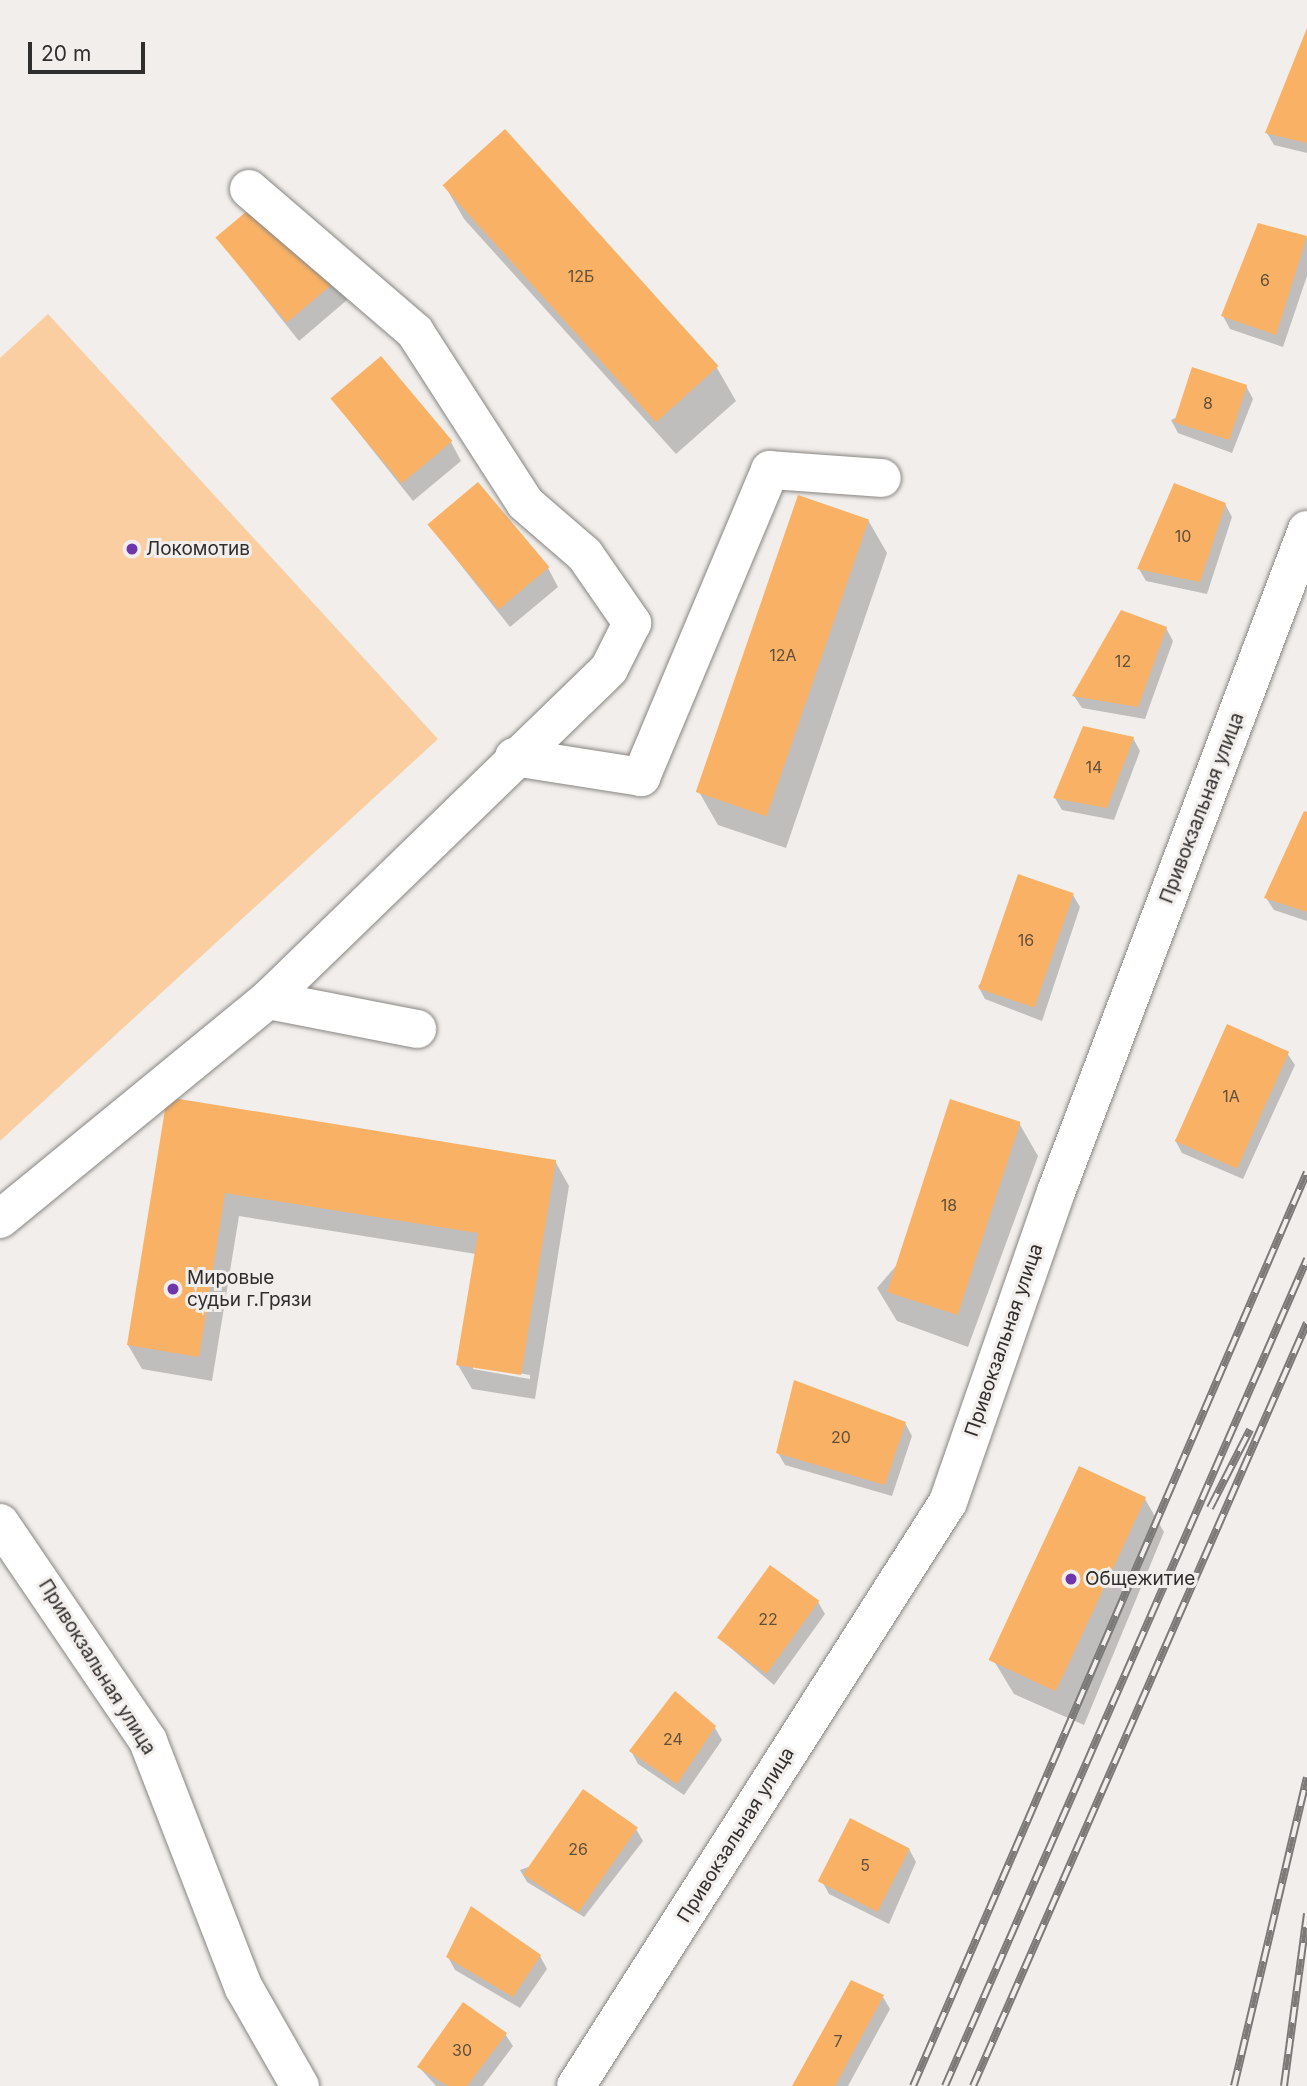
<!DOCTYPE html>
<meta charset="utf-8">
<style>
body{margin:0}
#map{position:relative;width:1307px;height:2086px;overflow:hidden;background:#f1eeeb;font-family:Inter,sans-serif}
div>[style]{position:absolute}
.green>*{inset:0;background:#fbcea2}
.shadow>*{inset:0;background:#0003}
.building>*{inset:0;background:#f9b265;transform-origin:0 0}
.roads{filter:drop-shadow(0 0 2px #888582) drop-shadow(0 0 2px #888582)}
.minor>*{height:38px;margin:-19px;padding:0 19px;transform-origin:19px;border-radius:19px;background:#fff}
.rail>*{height:8px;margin-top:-4px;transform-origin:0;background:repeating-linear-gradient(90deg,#f1eeeb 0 16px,#7c7a79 0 32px);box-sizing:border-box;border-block:2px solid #7c7a79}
.dots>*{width:19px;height:19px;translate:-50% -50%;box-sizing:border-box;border:4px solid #f1eeeb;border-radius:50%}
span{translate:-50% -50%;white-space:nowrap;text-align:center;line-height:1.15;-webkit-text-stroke:6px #f1eeeb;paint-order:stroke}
.number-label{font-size:16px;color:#624f3b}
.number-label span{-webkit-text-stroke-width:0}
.poi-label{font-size:19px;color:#2f2e2d}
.left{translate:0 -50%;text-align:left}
.street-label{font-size:19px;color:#2f2e2d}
.scale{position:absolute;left:28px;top:42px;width:117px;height:32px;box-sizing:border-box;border:4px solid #2f2e2d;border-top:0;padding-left:9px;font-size:21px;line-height:24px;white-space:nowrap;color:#2f2e2d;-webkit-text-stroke:5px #f1eeeb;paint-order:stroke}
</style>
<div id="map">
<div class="green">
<i style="clip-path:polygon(48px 314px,438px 739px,0 1141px,0 358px)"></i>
</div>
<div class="shadow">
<i style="clip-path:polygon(1307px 32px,1307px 153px,1274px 145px,1267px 133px)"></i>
<i style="clip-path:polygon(445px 186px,717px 368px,736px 401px,676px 454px,464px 219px)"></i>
<i style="clip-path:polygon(1259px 225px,1307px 238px,1307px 276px,1283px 347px,1230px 329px,1223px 316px)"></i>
<i style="clip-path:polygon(218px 239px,336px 281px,347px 300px,299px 341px)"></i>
<i style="clip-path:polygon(1246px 386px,1253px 399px,1232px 453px,1178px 433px,1171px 420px)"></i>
<i style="clip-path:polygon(332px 399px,451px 442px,461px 461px,413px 501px)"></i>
<i style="clip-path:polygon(1225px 504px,1232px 517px,1207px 594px,1146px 581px,1139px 569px)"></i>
<i style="clip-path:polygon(868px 520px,887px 553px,786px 848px,718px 825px,699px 792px)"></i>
<i style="clip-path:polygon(429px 525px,548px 568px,558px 587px,510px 627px)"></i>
<i style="clip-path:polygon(1166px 628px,1173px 641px,1145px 719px,1082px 708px,1074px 696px)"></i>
<i style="clip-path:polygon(1133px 738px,1140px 751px,1114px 820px,1062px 810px,1055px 798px)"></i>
<i style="clip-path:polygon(1307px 814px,1307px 921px,1274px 910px,1266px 898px)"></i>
<i style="clip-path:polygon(1073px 895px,1080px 907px,1042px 1021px,985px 999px,978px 986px)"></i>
<i style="clip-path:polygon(1287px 1053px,1295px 1065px,1243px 1179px,1182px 1153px,1175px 1140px)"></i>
<i style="clip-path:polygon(evenodd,168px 1099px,555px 1161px,569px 1186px,535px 1399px,472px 1389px,458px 1365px,476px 1254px,239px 1216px,212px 1381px,142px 1369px,128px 1345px,168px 1099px,473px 1366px,530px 1375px,530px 1379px,473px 1369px,473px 1366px)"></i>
<i style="clip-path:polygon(1019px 1123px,1038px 1156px,968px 1347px,897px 1321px,877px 1288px)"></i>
<i style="clip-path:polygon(905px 1423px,912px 1436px,892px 1496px,785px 1465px,778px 1453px)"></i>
<i style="clip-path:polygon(1145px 1499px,1164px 1532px,1084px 1725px,1014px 1694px,994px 1661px)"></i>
<i style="clip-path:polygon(818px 1602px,825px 1614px,774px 1685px,719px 1638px)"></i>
<i style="clip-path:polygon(715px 1728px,722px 1740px,684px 1795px,638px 1764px,631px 1751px)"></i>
<i style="clip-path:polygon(636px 1829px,643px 1841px,584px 1917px,527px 1882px,520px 1870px)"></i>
<i style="clip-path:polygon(909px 1849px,916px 1862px,889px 1924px,829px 1894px,822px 1881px)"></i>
<i style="clip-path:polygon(540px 1956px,547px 1969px,520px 2008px,455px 1970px,448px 1957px)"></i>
<i style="clip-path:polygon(883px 1997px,890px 2009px,848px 2086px,794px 2086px)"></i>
<i style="clip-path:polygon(505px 2034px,513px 2046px,483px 2086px,436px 2086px,419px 2067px)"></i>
</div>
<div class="building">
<i style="clip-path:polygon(1307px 28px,1307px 143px,1265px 133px)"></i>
<i style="left:505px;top:129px;width:319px;height:84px;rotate:48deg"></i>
<i style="left:266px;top:195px;width:111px;height:66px;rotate:50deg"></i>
<i style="clip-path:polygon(1258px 223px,1307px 236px,1276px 335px,1221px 316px)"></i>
<i style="left:381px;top:356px;width:111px;height:66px;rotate:50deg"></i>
<i style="left:1192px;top:367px;width:58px;height:58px;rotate:18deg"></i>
<i style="left:478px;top:482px;width:111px;height:66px;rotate:50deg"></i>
<i style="clip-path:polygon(1174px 483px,1226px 503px,1200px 582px,1137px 569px)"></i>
<i style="left:798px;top:495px;width:75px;height:314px;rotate:19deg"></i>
<i style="clip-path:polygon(1121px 610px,1167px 627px,1138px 707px,1072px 696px)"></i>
<i style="clip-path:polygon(1083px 726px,1134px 737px,1107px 808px,1053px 798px)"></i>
<i style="clip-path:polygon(1304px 811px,1307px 812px,1307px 912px,1264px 898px)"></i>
<i style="left:1018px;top:874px;width:59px;height:121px;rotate:19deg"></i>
<i style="left:1227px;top:1024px;width:68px;height:128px;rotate:24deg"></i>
<i style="clip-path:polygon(167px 1097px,556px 1160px,521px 1375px,456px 1365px,478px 1233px,225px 1193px,199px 1357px,127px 1345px)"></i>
<i style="left:950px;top:1099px;width:74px;height:203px;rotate:18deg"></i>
<i style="clip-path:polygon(794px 1380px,906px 1422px,885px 1485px,776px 1453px)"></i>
<i style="left:1079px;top:1466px;width:74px;height:214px;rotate:25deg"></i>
<i style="left:770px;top:1565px;width:61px;height:90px;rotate:36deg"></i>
<i style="clip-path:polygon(675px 1691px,716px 1726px,677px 1784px,629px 1751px)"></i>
<i style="left:583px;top:1789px;width:67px;height:104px;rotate:35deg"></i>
<i style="left:850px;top:1818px;width:67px;height:71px;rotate:27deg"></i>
<i style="clip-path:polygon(471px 1906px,541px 1955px,513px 1997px,446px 1957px)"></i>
<i style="clip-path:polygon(851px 1980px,884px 1995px,835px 2086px,792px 2086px)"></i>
<i style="clip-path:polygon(463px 2002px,507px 2033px,467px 2086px,448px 2086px,417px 2067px)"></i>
</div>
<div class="roads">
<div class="minor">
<i style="left:249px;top:189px;width:219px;rotate:40.7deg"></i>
<i style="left:415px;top:332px;width:203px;rotate:57.2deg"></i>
<i style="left:525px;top:503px;width:79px;rotate:40.9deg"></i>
<i style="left:585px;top:555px;width:83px;rotate:55.3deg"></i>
<i style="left:632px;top:623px;width:51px;rotate:116.6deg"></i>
<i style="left:609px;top:669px;width:475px;rotate:135.9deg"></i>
<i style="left:514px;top:757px;width:129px;rotate:8.9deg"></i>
<i style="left:641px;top:777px;width:333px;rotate:-67.2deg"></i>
<i style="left:770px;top:470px;width:112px;rotate:4.1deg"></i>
<i style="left:0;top:1219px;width:346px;rotate:-39.3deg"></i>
<i style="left:268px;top:1000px;width:152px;rotate:11deg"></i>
<i style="left:0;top:1523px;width:263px;rotate:55.8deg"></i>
<i style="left:148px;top:1741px;width:265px;rotate:68.8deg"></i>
<i style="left:244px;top:1988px;width:113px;rotate:60.3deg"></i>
<i style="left:576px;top:2086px;width:692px;rotate:-57.5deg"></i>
<i style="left:948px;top:1502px;width:328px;rotate:-70.8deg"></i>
<i style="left:1056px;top:1192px;width:708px;rotate:-69.24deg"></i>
</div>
</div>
<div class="rail">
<i style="left:1210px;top:1508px;width:88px;rotate:-62.9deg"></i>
<i style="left:913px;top:2086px;width:995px;rotate:-66.68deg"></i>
<i style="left:945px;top:2086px;width:903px;rotate:-66.36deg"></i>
<i style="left:973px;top:2086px;width:833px;rotate:-66.36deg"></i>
<i style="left:1234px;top:2086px;width:317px;rotate:-76.7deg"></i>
<i style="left:1284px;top:2086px;width:174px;rotate:-82.4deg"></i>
</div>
<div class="dots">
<i style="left:132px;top:549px;background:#6f36ac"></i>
<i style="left:173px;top:1289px;background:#6f36ac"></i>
<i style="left:1071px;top:1579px;background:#6f36ac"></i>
</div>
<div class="number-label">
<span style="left:581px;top:276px">12Б</span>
<span style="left:1265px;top:280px">6</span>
<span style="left:1208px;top:403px">8</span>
<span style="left:1183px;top:536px">10</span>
<span style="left:783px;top:655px">12А</span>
<span style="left:1123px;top:661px">12</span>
<span style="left:1094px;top:767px">14</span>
<span style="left:1026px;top:940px">16</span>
<span style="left:1231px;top:1096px">1А</span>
<span style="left:949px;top:1205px">18</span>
<span style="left:841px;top:1437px">20</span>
<span style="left:768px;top:1619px">22</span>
<span style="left:673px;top:1739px">24</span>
<span style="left:578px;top:1849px">26</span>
<span style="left:865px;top:1865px">5</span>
<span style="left:838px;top:2041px">7</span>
<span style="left:462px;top:2050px">30</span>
</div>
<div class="poi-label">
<span class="left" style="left:146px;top:549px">Локомотив</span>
<span class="left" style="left:187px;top:1289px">Мировые<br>судьи г.Грязи</span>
<span class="left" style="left:1085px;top:1579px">Общежитие</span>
</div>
<div class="street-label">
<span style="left:1202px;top:808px;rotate:-69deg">Привокзальная улица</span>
<span style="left:1004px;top:1340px;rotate:-71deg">Привокзальная улица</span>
<span style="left:97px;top:1667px;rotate:58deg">Привокзальная улица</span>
<span style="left:736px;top:1835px;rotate:-58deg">Привокзальная улица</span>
</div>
<div class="scale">20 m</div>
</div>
